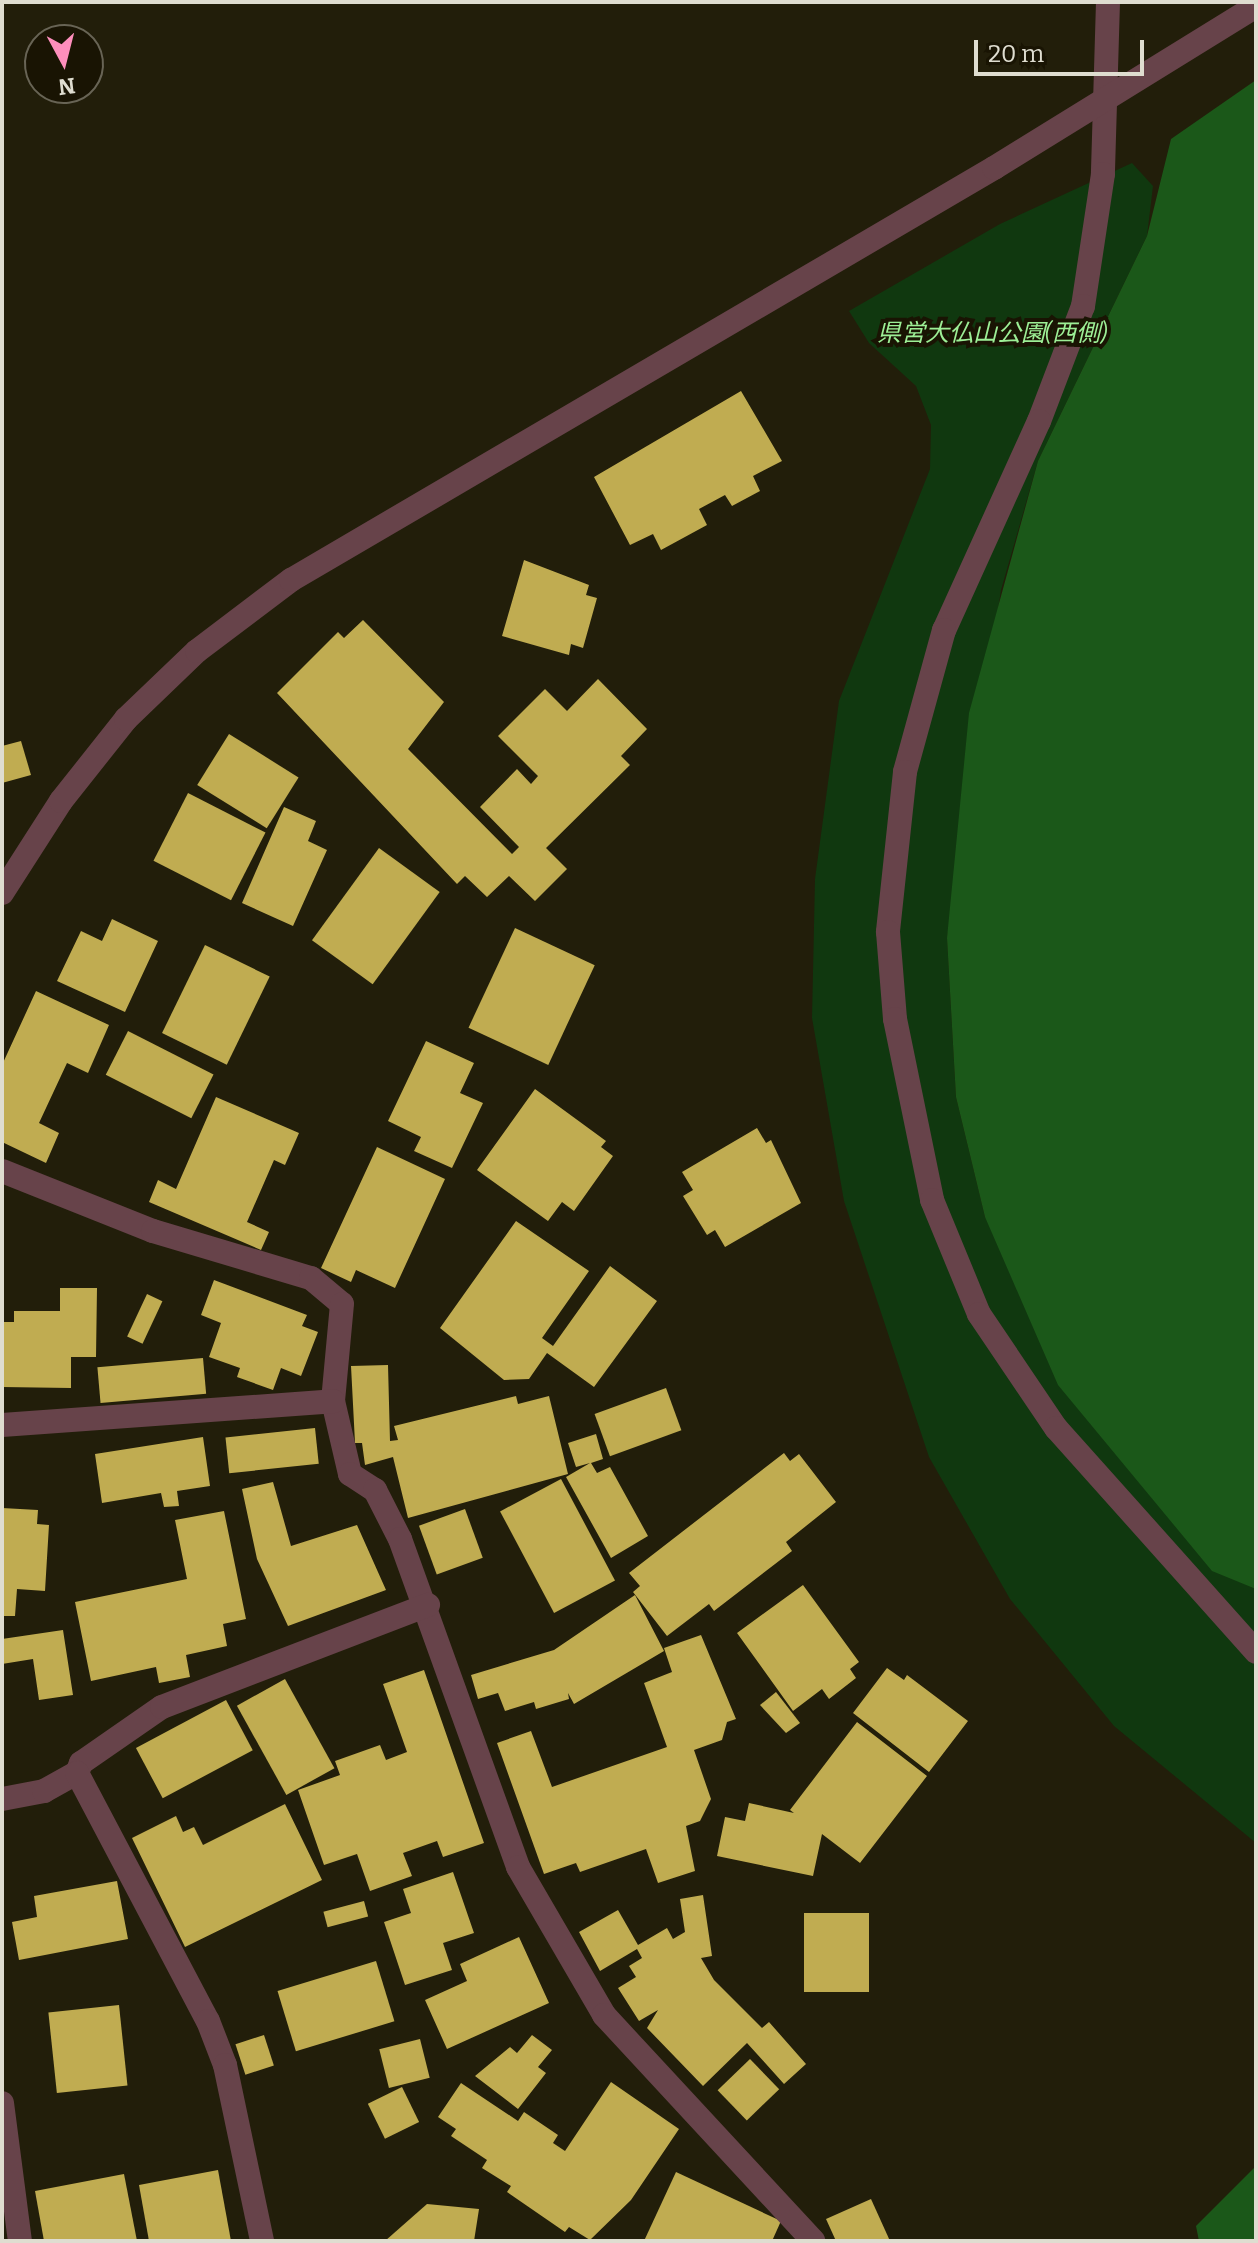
<!DOCTYPE html>
<meta charset="utf-8">
<style>
body{margin:0}
#map{position:relative;width:1258px;height:2243px;overflow:hidden;background:#221e0a;font-family:Bitter,"Noto Sans JP",serif}
div>[style]{position:absolute}
.green>*{inset:0;background:#10380f}
.forest>*{inset:0;background:#1b5819}
.building>*{inset:0;background:#c0ac51;transform-origin:0 0}
.service>*{height:24px;margin:-12px;padding:0 12px;transform-origin:12px;border-radius:12px;background:#67434a}
.minor>*{height:24px;margin:-12px;padding:0 12px;transform-origin:12px;border-radius:12px;background:#67434a}
.tertiary>*{height:24px;margin:-12px;padding:0 12px;transform-origin:12px;border-radius:12px;background:#67434a}
span{translate:-50% -50%;white-space:nowrap;text-align:center;line-height:1.15;-webkit-text-stroke:8px #191403;paint-order:stroke}
.park-label{font-size:24px;color:#9def96;font-style:italic}
.frame{position:absolute;inset:0;border:4px solid #dfddd0;pointer-events:none}
.north{position:absolute;left:24px;top:24px;width:80px;height:80px;box-sizing:border-box;background:#191403;border:2px solid #686455;border-radius:50%;rotate:173deg;font-size:22px;font-weight:700;line-height:32px;text-align:center;color:#dfddd0}
.north::after{content:'';display:block;margin:auto;width:28px;height:36px;background:#fe8ebc;clip-path:polygon(50% 0,100% 100%,50% 72%,0 100%)}
.scale{position:absolute;left:974px;top:40px;width:170px;height:36px;box-sizing:border-box;border:4px solid #dfddd0;border-top:0;padding-left:10px;font-size:24px;line-height:28px;white-space:nowrap;color:#dfddd0;-webkit-text-stroke:6px #191403;paint-order:stroke}
</style>
<div id="map">
<div class="green">
<i style="clip-path:polygon(1132px 163px,1153px 186px,1147px 236px,1038px 461px,1001px 590px,947px 938px,956px 1097px,985px 1217px,1256px 1573px,1256px 1843px,1114px 1726px,1010px 1599px,929px 1457px,844px 1201px,812px 1018px,815px 879px,839px 701px,930px 469px,931px 425px,916px 386px,869px 343px,849px 311px,1000px 224px)"></i>
</div>
<div class="forest">
<i style="clip-path:polygon(1256px 80px,1256px 1589px,1212px 1571px,1058px 1385px,985px 1217px,956px 1097px,947px 938px,969px 713px,1038px 461px,1147px 236px,1171px 139px)"></i>
<i style="clip-path:polygon(1256px 2166px,1256px 2241px,1199px 2241px,1196px 2226px)"></i>
</div>
<div class="building">
<i style="clip-path:polygon(741px 391px,782px 461px,753px 476px,760px 491px,732px 506px,725px 495px,699px 509px,707px 525px,661px 550px,653px 534px,630px 545px,594px 477px)"></i>
<i style="clip-path:polygon(524px 560px,589px 585px,586px 595px,597px 598px,583px 648px,571px 644px,569px 655px,502px 636px)"></i>
<i style="clip-path:polygon(363px 620px,444px 702px,408px 749px,512px 854px,519px 847px,480px 807px,517px 769px,531px 784px,538px 776px,498px 736px,545px 689px,567px 711px,598px 679px,647px 729px,621px 756px,630px 765px,546px 848px,567px 869px,535px 901px,509px 876px,487px 897px,465px 876px,457px 884px,277px 693px,338px 632px,344px 638px)"></i>
<i style="left:229px;top:734px;width:82px;height:60px;rotate:32deg"></i>
<i style="clip-path:polygon(21px 741px,31px 775px,2px 783px,2px 746px)"></i>
<i style="left:188px;top:793px;width:87px;height:76px;rotate:27deg"></i>
<i style="clip-path:polygon(284px 807px,316px 821px,308px 841px,327px 850px,293px 926px,242px 903px)"></i>
<i style="left:379px;top:848px;width:75px;height:114px;rotate:36deg"></i>
<i style="clip-path:polygon(112px 919px,158px 941px,125px 1012px,57px 981px,81px 931px,102px 941px)"></i>
<i style="left:515px;top:928px;width:88px;height:110px;rotate:25deg"></i>
<i style="left:205px;top:945px;width:72px;height:98px;rotate:26deg"></i>
<i style="clip-path:polygon(36px 991px,109px 1025px,88px 1073px,67px 1063px,39px 1123px,59px 1133px,46px 1163px,2px 1142px,2px 1065px)"></i>
<i style="left:128px;top:1031px;width:96px;height:49px;rotate:27deg"></i>
<i style="clip-path:polygon(426px 1041px,474px 1063px,460px 1093px,483px 1103px,452px 1168px,414px 1151px,421px 1137px,388px 1121px)"></i>
<i style="clip-path:polygon(535px 1089px,606px 1141px,601px 1147px,613px 1156px,574px 1211px,562px 1202px,548px 1221px,477px 1170px)"></i>
<i style="clip-path:polygon(216px 1097px,299px 1133px,285px 1165px,274px 1160px,247px 1222px,269px 1232px,261px 1250px,149px 1202px,158px 1180px,176px 1189px)"></i>
<i style="clip-path:polygon(757px 1128px,766px 1143px,771px 1140px,801px 1203px,725px 1247px,715px 1230px,707px 1235px,683px 1196px,693px 1190px,682px 1172px)"></i>
<i style="clip-path:polygon(377px 1147px,445px 1179px,395px 1288px,356px 1270px,351px 1282px,321px 1268px)"></i>
<i style="clip-path:polygon(516px 1221px,589px 1271px,542px 1338px,553px 1346px,610px 1266px,657px 1301px,594px 1387px,547px 1353px,529px 1379px,504px 1380px,440px 1328px)"></i>
<i style="clip-path:polygon(214px 1280px,307px 1315px,302px 1326px,318px 1332px,301px 1376px,281px 1368px,273px 1390px,237px 1377px,240px 1368px,209px 1357px,221px 1323px,201px 1315px)"></i>
<i style="clip-path:polygon(60px 1288px,97px 1288px,96px 1357px,71px 1357px,71px 1388px,2px 1387px,2px 1322px,14px 1322px,14px 1311px,60px 1311px)"></i>
<i style="left:147px;top:1294px;width:17px;height:47px;rotate:25deg"></i>
<i style="left:203px;top:1358px;width:36px;height:106px;rotate:85deg"></i>
<i style="clip-path:polygon(388px 1365px,390px 1441px,398px 1440px,394px 1426px,516px 1396px,518px 1404px,549px 1396px,568px 1474px,408px 1518px,393px 1457px,365px 1465px,362px 1443px,355px 1443px,351px 1366px)"></i>
<i style="left:666px;top:1388px;width:45px;height:76px;rotate:70deg"></i>
<i style="left:315px;top:1428px;width:36px;height:90px;rotate:84deg"></i>
<i style="clip-path:polygon(596px 1434px,603px 1459px,591px 1463px,597px 1473px,610px 1467px,648px 1536px,611px 1558px,566px 1477px,590px 1463px,576px 1467px,568px 1443px)"></i>
<i style="clip-path:polygon(203px 1437px,210px 1486px,177px 1491px,179px 1506px,164px 1507px,161px 1493px,102px 1503px,95px 1454px)"></i>
<i style="clip-path:polygon(784px 1453px,790px 1461px,799px 1454px,836px 1502px,786px 1542px,792px 1551px,714px 1611px,709px 1604px,667px 1636px,633px 1592px,640px 1586px,629px 1573px)"></i>
<i style="left:561px;top:1479px;width:115px;height:69px;rotate:62deg"></i>
<i style="clip-path:polygon(273px 1482px,291px 1546px,357px 1525px,386px 1590px,288px 1626px,257px 1559px,242px 1489px)"></i>
<i style="clip-path:polygon(2px 1508px,38px 1510px,37px 1524px,49px 1525px,45px 1591px,17px 1589px,15px 1616px,2px 1616px)"></i>
<i style="left:465px;top:1509px;width:52px;height:49px;rotate:70deg"></i>
<i style="clip-path:polygon(224px 1511px,246px 1619px,223px 1624px,227px 1646px,186px 1655px,190px 1677px,159px 1683px,156px 1667px,91px 1681px,75px 1602px,187px 1579px,175px 1520px)"></i>
<i style="clip-path:polygon(803px 1585px,859px 1662px,850px 1669px,856px 1678px,829px 1699px,822px 1689px,793px 1711px,737px 1633px)"></i>
<i style="clip-path:polygon(635px 1595px,664px 1651px,574px 1704px,568px 1693px,569px 1699px,536px 1709px,534px 1702px,505px 1711px,498px 1693px,478px 1699px,471px 1675px,554px 1650px)"></i>
<i style="clip-path:polygon(63px 1630px,73px 1695px,39px 1700px,33px 1659px,2px 1664px,2px 1639px)"></i>
<i style="clip-path:polygon(701px 1635px,736px 1719px,727px 1722px,722px 1740px,694px 1750px,711px 1799px,700px 1821px,686px 1826px,695px 1871px,658px 1883px,646px 1849px,580px 1872px,576px 1863px,544px 1874px,497px 1743px,531px 1731px,552px 1787px,667px 1747px,644px 1683px,672px 1672px,664px 1648px)"></i>
<i style="clip-path:polygon(887px 1668px,904px 1680px,907px 1675px,968px 1721px,929px 1772px,853px 1713px)"></i>
<i style="clip-path:polygon(424px 1670px,484px 1843px,443px 1857px,437px 1841px,403px 1853px,412px 1876px,370px 1891px,357px 1854px,324px 1865px,298px 1790px,340px 1775px,335px 1761px,380px 1745px,386px 1760px,407px 1752px,383px 1684px)"></i>
<i style="left:285px;top:1679px;width:102px;height:55px;rotate:61deg"></i>
<i style="clip-path:polygon(776px 1692px,800px 1723px,786px 1733px,760px 1705px)"></i>
<i style="left:226px;top:1700px;width:57px;height:102px;rotate:62deg"></i>
<i style="clip-path:polygon(857px 1722px,927px 1776px,860px 1863px,822px 1834px,813px 1876px,717px 1856px,725px 1817px,745px 1821px,749px 1803px,794px 1813px,790px 1810px)"></i>
<i style="clip-path:polygon(285px 1804px,322px 1880px,185px 1947px,132px 1838px,176px 1816px,183px 1832px,194px 1827px,203px 1845px)"></i>
<i style="clip-path:polygon(453px 1872px,474px 1933px,443px 1943px,452px 1970px,405px 1985px,384px 1922px,411px 1913px,403px 1889px)"></i>
<i style="clip-path:polygon(117px 1881px,128px 1939px,19px 1960px,12px 1922px,37px 1917px,34px 1896px)"></i>
<i style="clip-path:polygon(703px 1895px,712px 1956px,701px 1958px,714px 1980px,762px 2028px,769px 2022px,806px 2064px,784px 2084px,747px 2043px,703px 2086px,647px 2028px,658px 2010px,639px 2021px,618px 1988px,636px 1977px,629px 1966px,642px 1958px,637px 1949px,600px 1971px,579px 1932px,618px 1910px,638px 1945px,667px 1928px,673px 1939px,685px 1932px,680px 1899px)"></i>
<i style="left:364px;top:1901px;width:16px;height:42px;rotate:75deg"></i>
<i style="left:804px;top:1913px;width:65px;height:79px"></i>
<i style="clip-path:polygon(519px 1937px,549px 2003px,447px 2049px,425px 2000px,467px 1981px,460px 1964px)"></i>
<i style="left:376px;top:1961px;width:63px;height:103px;rotate:73deg"></i>
<i style="left:119px;top:2005px;width:81px;height:71px;rotate:84deg"></i>
<i style="left:264px;top:2035px;width:32px;height:30px;rotate:72deg"></i>
<i style="clip-path:polygon(532px 2035px,552px 2050px,538px 2067px,546px 2073px,518px 2109px,475px 2076px,510px 2047px,517px 2053px)"></i>
<i style="left:420px;top:2039px;width:40px;height:42px;rotate:76deg"></i>
<i style="left:750px;top:2059px;width:42px;height:45px;rotate:46deg"></i>
<i style="clip-path:polygon(611px 2082px,679px 2129px,631px 2200px,590px 2240px,569px 2227px,565px 2232px,507px 2192px,511px 2186px,482px 2168px,487px 2160px,451px 2136px,456px 2129px,438px 2117px,461px 2083px,518px 2121px,524px 2112px,558px 2135px,553px 2143px,565px 2151px)"></i>
<i style="left:402px;top:2087px;width:39px;height:38px;rotate:64deg"></i>
<i style="clip-path:polygon(218px 2170px,231px 2241px,149px 2241px,139px 2185px)"></i>
<i style="clip-path:polygon(676px 2172px,781px 2221px,772px 2241px,644px 2241px)"></i>
<i style="clip-path:polygon(124px 2174px,137px 2241px,44px 2241px,35px 2191px)"></i>
<i style="clip-path:polygon(871px 2199px,890px 2241px,836px 2241px,826px 2219px)"></i>
<i style="clip-path:polygon(427px 2204px,479px 2209px,474px 2241px,385px 2241px)"></i>
</div>
<div class="service">
<i style="left:2px;top:1171px;width:162px;rotate:21.7deg"></i>
<i style="left:153px;top:1231px;width:165px;rotate:16.6deg"></i>
<i style="left:311px;top:1278px;width:40px;rotate:40deg"></i>
<i style="left:342px;top:1304px;width:97px;rotate:95.3deg"></i>
<i style="left:333px;top:1401px;width:75px;rotate:76.9deg"></i>
<i style="left:350px;top:1474px;width:30px;rotate:33deg"></i>
<i style="left:375px;top:1490px;width:55px;rotate:63deg"></i>
<i style="left:400px;top:1539px;width:349px;rotate:70.2deg"></i>
<i style="left:518px;top:1867px;width:171px;rotate:59.8deg"></i>
<i style="left:604px;top:2015px;width:308px;rotate:47.2deg"></i>
<i style="left:2px;top:1425px;width:332px;rotate:-4.1deg"></i>
<i style="left:77px;top:1773px;width:11px;rotate:-68deg"></i>
<i style="left:81px;top:1763px;width:98px;rotate:-34.7deg"></i>
<i style="left:162px;top:1707px;width:285px;rotate:-21deg"></i>
<i style="left:2px;top:1799px;width:43px;rotate:-10.8deg"></i>
<i style="left:44px;top:1791px;width:38px;rotate:-29deg"></i>
<i style="left:77px;top:1773px;width:280px;rotate:62.2deg"></i>
<i style="left:208px;top:2021px;width:47px;rotate:68.9deg"></i>
<i style="left:225px;top:2065px;width:180px;rotate:78.1deg"></i>
</div>
<div class="minor">
<i style="left:2px;top:2103px;width:139px;rotate:82.6deg"></i>
</div>
<div class="tertiary">
<i style="left:1108px;top:2px;width:172px;rotate:91.7deg"></i>
<i style="left:1103px;top:174px;width:134px;rotate:98.6deg"></i>
<i style="left:1083px;top:306px;width:123px;rotate:110.9deg"></i>
<i style="left:1039px;top:421px;width:230px;rotate:114.4deg"></i>
<i style="left:944px;top:630px;width:147px;rotate:105.4deg"></i>
<i style="left:905px;top:772px;width:161px;rotate:96.1deg"></i>
<i style="left:888px;top:932px;width:87px;rotate:85.4deg"></i>
<i style="left:895px;top:1019px;width:185px;rotate:78.4deg"></i>
<i style="left:932px;top:1200px;width:123px;rotate:67.6deg"></i>
<i style="left:979px;top:1314px;width:138px;rotate:56deg"></i>
<i style="left:1056px;top:1428px;width:300px;rotate:48.2deg"></i>
<i style="left:2px;top:893px;width:109px;rotate:-57.3deg"></i>
<i style="left:61px;top:801px;width:105px;rotate:-51.6deg"></i>
<i style="left:126px;top:719px;width:98px;rotate:-43.8deg"></i>
<i style="left:197px;top:651px;width:118px;rotate:-37.1deg"></i>
<i style="left:291px;top:580px;width:815px;rotate:-30.37deg"></i>
<i style="left:994px;top:168px;width:308px;rotate:-31.7deg"></i>
</div>
<div class="park-label">
<span style="left:992px;top:334px">県営大仏山公園(西側)</span>
</div>
<div class="frame"></div>
<div class="north">N</div>
<div class="scale">20 m</div>
</div>
